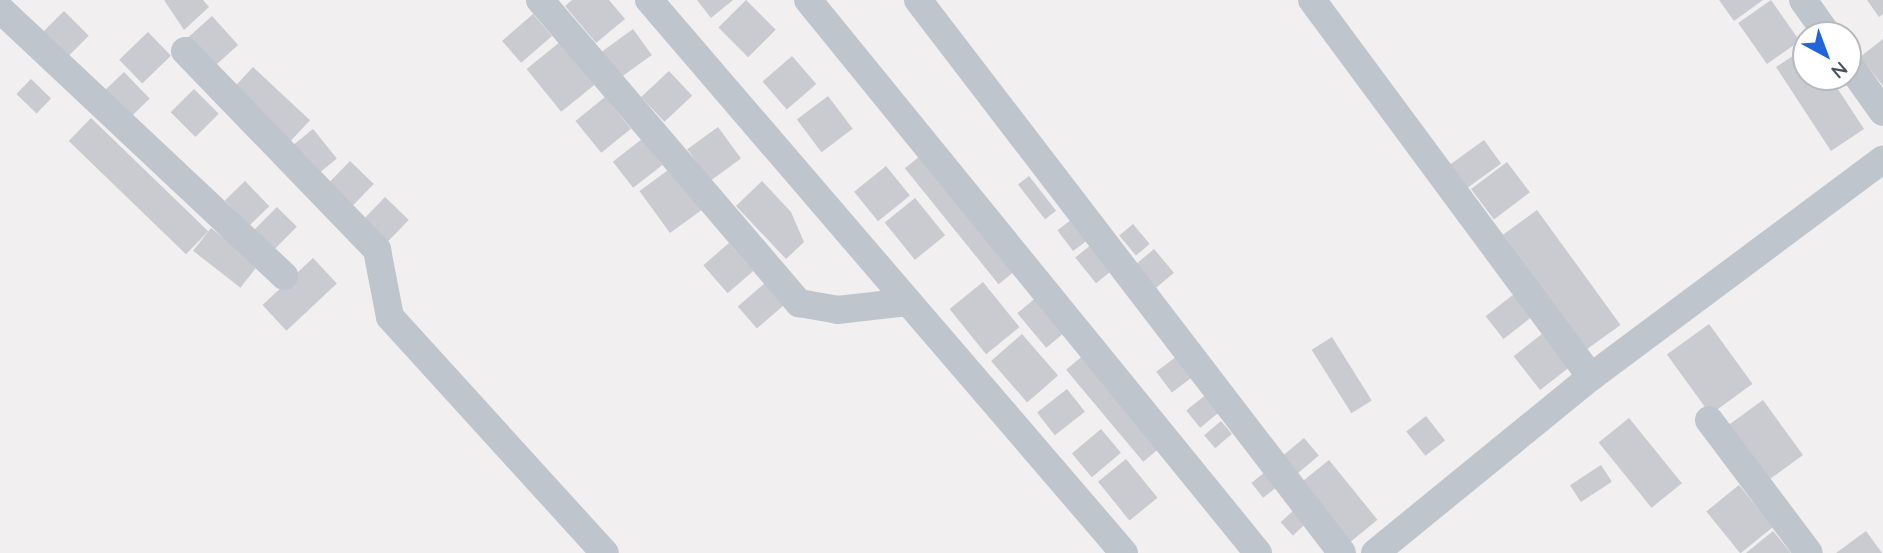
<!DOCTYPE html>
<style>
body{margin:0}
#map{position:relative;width:1883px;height:553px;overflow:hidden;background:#f1efef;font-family:Quicksand,sans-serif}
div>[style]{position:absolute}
.building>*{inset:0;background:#c9cbd1;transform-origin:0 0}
.minor>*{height:28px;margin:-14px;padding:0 14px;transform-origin:14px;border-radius:14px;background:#bec5cd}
span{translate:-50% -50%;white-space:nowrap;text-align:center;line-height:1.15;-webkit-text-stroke:5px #fff;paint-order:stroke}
.north{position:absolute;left:1792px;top:21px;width:70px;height:70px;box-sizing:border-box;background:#fff;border:2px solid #b6b9be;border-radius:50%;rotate:139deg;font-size:19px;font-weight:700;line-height:28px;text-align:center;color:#48515c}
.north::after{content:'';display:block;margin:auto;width:24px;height:32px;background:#2065da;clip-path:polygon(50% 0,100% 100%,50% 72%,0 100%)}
</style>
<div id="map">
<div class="building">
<i style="clip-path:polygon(164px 0,203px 0,209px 7px,184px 30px)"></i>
<i style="clip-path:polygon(572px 0,609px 0,625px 19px,596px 43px,565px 6px)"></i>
<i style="clip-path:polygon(697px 0,733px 0,711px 18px)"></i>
<i style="left:746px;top:0;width:42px;height:39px;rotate:45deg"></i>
<i style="clip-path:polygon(1719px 0,1763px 0,1734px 21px)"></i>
<i style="left:1771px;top:0;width:50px;height:40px;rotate:55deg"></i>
<i style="clip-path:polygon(1867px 0,1883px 0,1883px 14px,1879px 17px)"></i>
<i style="left:64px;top:11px;width:35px;height:29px;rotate:45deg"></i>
<i style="left:533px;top:14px;width:29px;height:41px;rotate:49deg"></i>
<i style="left:212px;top:16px;width:39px;height:36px;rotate:48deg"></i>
<i style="left:633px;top:29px;width:32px;height:39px;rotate:54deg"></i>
<i style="left:148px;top:32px;width:33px;height:40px;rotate:46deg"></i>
<i style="clip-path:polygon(1883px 39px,1883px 86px,1860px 57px)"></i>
<i style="left:560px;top:42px;width:55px;height:43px;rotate:51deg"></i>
<i style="clip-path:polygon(1806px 47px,1806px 77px,1830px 77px,1864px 129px,1831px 151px,1776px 67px)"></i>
<i style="left:792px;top:56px;width:37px;height:39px;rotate:49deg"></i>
<i style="left:253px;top:67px;width:78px;height:33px;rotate:43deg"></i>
<i style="left:669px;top:71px;width:34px;height:38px;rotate:47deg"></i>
<i style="left:124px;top:72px;width:37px;height:30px;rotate:46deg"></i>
<i style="left:31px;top:79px;width:28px;height:21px;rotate:44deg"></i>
<i style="left:194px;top:89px;width:35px;height:33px;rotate:45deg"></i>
<i style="left:828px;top:96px;width:41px;height:39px;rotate:53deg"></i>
<i style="left:605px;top:97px;width:41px;height:38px;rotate:51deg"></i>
<i style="left:91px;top:118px;width:163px;height:32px;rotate:44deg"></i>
<i style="left:718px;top:127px;width:39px;height:38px;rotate:54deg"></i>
<i style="left:313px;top:129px;width:38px;height:30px;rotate:51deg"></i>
<i style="left:642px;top:139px;width:33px;height:37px;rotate:52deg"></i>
<i style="left:1484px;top:140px;width:29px;height:44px;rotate:54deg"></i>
<i style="left:925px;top:152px;width:149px;height:26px;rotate:51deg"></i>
<i style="left:350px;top:161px;width:33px;height:37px;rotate:44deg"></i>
<i style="left:1507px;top:162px;width:38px;height:45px;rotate:53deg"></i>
<i style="left:886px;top:166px;width:38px;height:41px;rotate:51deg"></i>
<i style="left:671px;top:168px;width:52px;height:39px;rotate:54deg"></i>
<i style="left:1029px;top:176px;width:44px;height:14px;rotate:52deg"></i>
<i style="left:245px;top:181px;width:35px;height:28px;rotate:46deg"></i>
<i style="clip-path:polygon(762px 181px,791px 212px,804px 242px,786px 259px,736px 206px)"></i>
<i style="left:385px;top:197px;width:33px;height:35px;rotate:44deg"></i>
<i style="left:915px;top:198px;width:48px;height:39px;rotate:51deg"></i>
<i style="left:277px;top:207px;width:28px;height:33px;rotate:45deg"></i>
<i style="left:1537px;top:210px;width:142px;height:42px;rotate:54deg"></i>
<i style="left:1079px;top:214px;width:26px;height:27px;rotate:53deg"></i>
<i style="left:1133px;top:224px;width:26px;height:18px;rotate:50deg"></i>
<i style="left:211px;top:228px;width:60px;height:29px;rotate:38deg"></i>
<i style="left:1097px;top:240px;width:33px;height:28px;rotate:51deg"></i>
<i style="left:729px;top:243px;width:37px;height:34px;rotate:49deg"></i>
<i style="left:1154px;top:249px;width:31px;height:24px;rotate:50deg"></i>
<i style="left:313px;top:258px;width:35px;height:69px;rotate:47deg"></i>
<i style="left:983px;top:282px;width:58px;height:43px;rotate:51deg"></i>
<i style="left:765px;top:283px;width:29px;height:36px;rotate:49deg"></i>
<i style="left:1514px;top:294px;width:29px;height:36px;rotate:52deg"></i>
<i style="left:1038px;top:296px;width:45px;height:27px;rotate:50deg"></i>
<i style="left:1709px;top:324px;width:74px;height:52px;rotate:54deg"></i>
<i style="left:1022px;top:334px;width:55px;height:41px;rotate:49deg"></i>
<i style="left:1542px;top:334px;width:43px;height:36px;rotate:52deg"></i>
<i style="left:1332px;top:337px;width:75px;height:24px;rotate:58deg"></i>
<i style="left:1086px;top:353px;width:120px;height:26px;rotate:50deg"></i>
<i style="left:1177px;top:356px;width:26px;height:26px;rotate:53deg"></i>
<i style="left:1067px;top:389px;width:29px;height:38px;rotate:52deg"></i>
<i style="left:1208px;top:393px;width:22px;height:28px;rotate:51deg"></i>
<i style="left:1763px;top:400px;width:68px;height:49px;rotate:54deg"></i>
<i style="left:1426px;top:416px;width:31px;height:25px;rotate:52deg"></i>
<i style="left:1629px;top:418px;width:84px;height:39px;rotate:51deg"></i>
<i style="left:1221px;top:421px;width:17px;height:22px;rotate:50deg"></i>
<i style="left:1101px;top:429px;width:31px;height:38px;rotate:50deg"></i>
<i style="left:1304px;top:438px;width:23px;height:32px;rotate:50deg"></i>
<i style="left:1126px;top:459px;width:50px;height:36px;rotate:51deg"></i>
<i style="left:1329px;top:460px;width:77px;height:37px;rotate:51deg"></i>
<i style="left:1601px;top:465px;width:20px;height:37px;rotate:57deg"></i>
<i style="left:1270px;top:468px;width:19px;height:24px;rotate:51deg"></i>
<i style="left:1739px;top:485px;width:54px;height:42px;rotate:51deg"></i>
<i style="left:1296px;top:508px;width:18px;height:21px;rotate:47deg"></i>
<i style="clip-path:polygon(1773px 531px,1791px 553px,1746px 553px)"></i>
<i style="clip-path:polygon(1866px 531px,1882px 553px,1836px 553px)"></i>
</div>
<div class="minor">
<i style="left:540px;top:0;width:399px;rotate:49.5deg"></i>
<i style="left:799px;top:303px;width:39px;rotate:10deg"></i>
<i style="left:837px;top:310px;width:71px;rotate:-6.4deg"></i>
<i style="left:649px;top:0;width:729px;rotate:49.34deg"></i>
<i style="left:808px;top:0;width:713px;rotate:50.86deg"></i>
<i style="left:918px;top:0;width:697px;rotate:52.52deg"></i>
<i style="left:1312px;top:0;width:469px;rotate:53.5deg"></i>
<i style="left:1803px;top:0;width:43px;rotate:54.5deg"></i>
<i style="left:0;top:9px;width:390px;rotate:43.2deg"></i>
<i style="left:185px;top:51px;width:277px;rotate:46deg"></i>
<i style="left:377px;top:250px;width:68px;rotate:79deg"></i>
<i style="left:390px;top:317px;width:319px;rotate:47.7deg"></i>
<i style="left:1848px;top:63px;width:60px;rotate:54.5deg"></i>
<i style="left:1709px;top:420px;width:166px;rotate:53.1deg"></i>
<i style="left:1375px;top:553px;width:279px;rotate:-39.2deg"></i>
<i style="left:1591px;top:377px;width:364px;rotate:-36.7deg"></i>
</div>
<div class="north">N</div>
</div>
